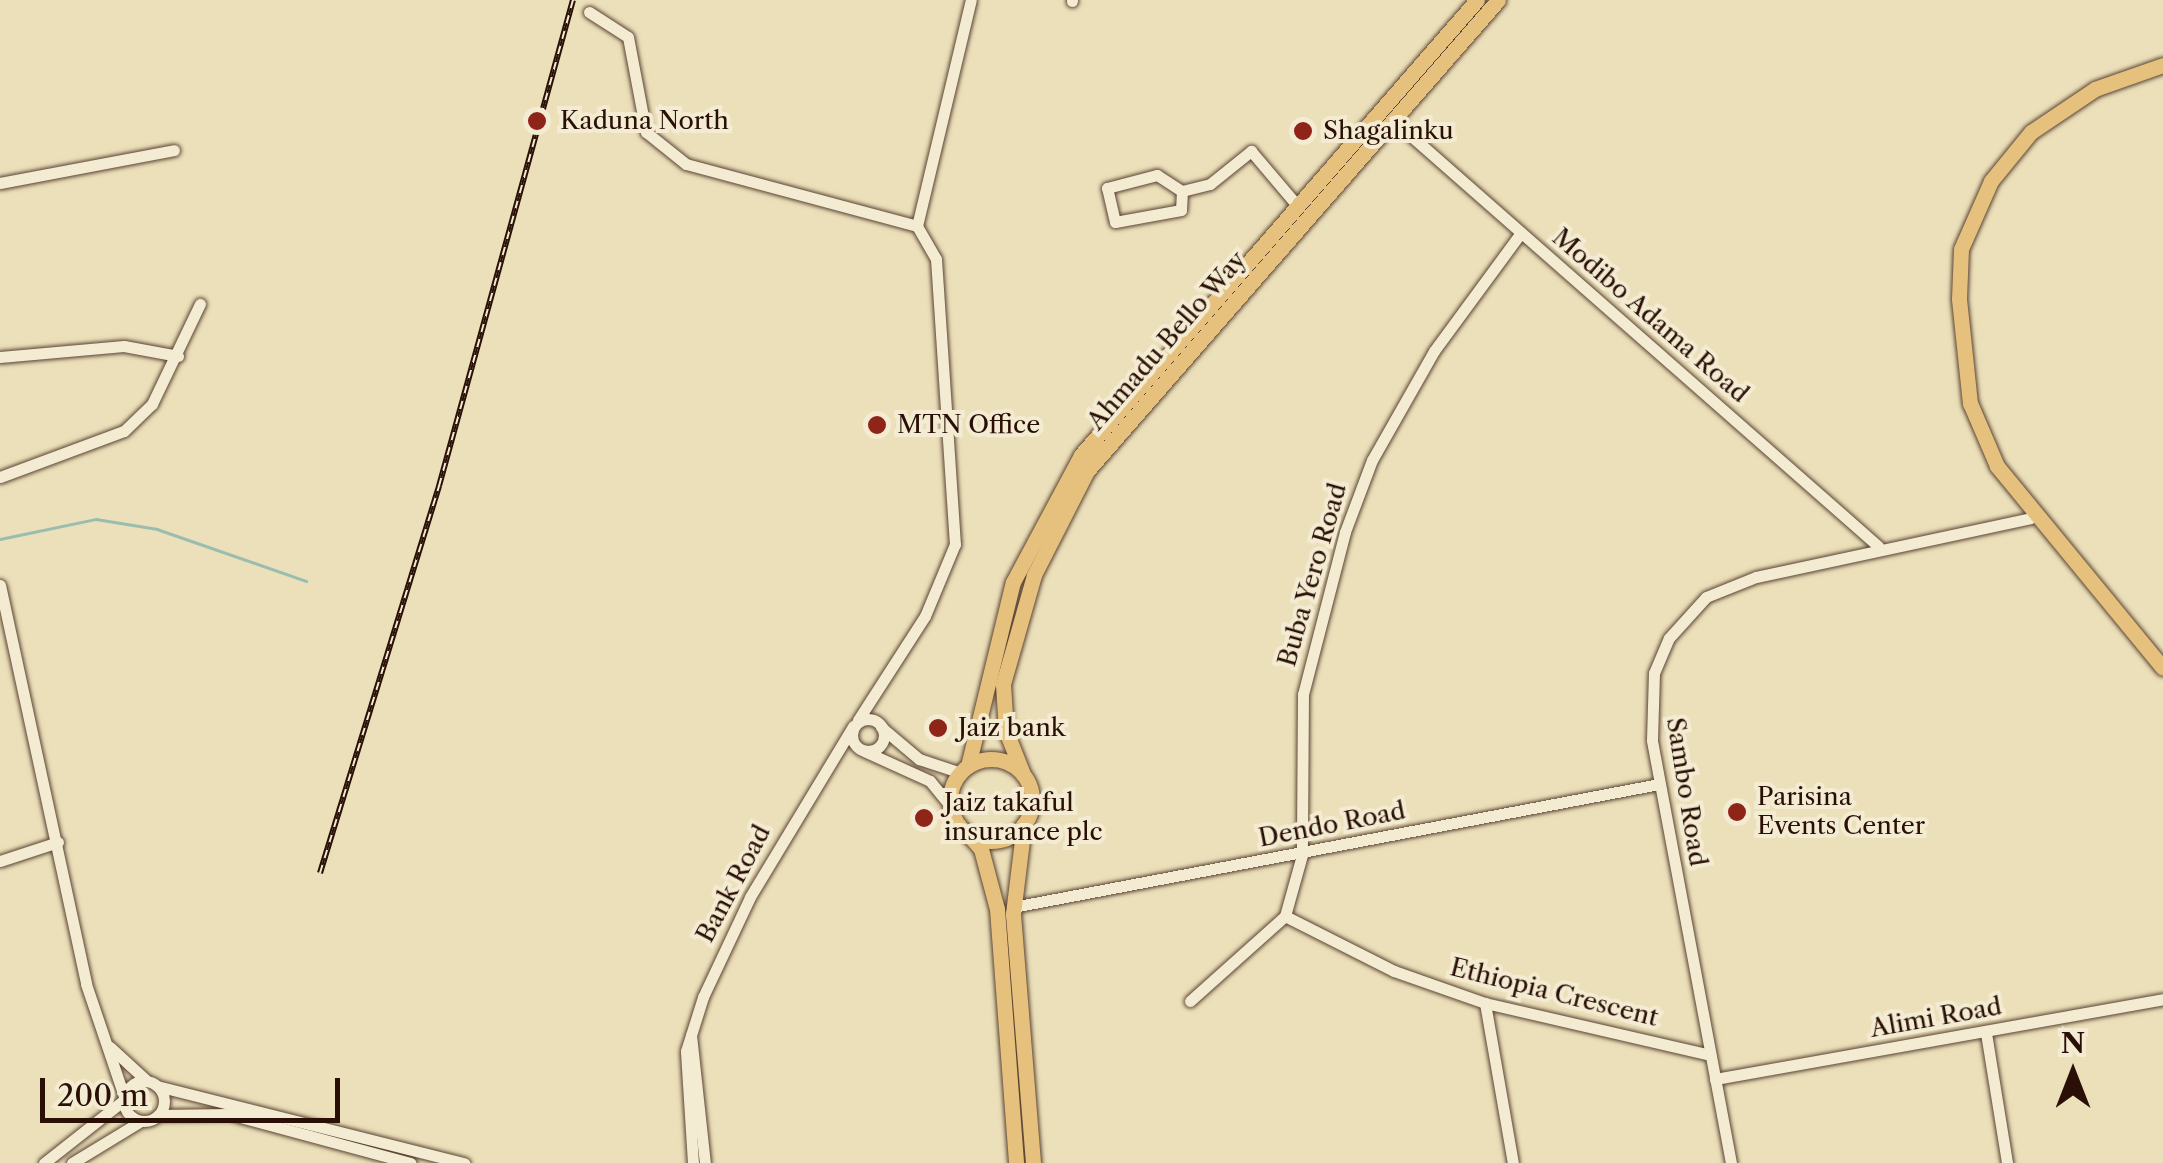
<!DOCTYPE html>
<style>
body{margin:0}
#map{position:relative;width:2163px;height:1163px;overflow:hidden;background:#ece0ba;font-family:"Libre Caslon Text",serif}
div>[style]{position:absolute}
.stream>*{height:2.5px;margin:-1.25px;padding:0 1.25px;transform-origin:1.25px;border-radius:1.25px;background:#99bdaf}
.roads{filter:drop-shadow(0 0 2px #5a4333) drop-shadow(0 0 2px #5a4333)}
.minor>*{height:11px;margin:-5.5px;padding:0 5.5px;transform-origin:5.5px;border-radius:5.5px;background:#f3ebd2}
.minor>.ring{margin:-5.5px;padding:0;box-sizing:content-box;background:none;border:11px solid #f3ebd2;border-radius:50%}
.major>*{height:15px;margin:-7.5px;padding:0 7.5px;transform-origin:7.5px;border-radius:7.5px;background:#e6c07d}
.major>.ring{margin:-7.5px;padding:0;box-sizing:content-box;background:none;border:15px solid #e6c07d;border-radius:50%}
.rail>*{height:6px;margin-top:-3px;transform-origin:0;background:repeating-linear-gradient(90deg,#f3ebd2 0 8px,#290f06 0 16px);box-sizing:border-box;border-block:2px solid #290f06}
.dots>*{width:28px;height:28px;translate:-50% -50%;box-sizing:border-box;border:5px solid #f3ebd2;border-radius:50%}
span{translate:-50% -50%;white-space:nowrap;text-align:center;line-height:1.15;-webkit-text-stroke:8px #f3ebd2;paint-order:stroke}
.poi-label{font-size:25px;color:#290f06}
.left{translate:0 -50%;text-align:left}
.street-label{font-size:25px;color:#290f06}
.north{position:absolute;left:2023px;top:1023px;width:100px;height:100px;-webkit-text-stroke:8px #f3ebd2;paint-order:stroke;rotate:0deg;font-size:28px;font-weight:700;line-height:40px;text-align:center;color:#290f06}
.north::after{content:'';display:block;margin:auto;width:35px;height:45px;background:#290f06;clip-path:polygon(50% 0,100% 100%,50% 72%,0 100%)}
.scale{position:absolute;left:40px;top:1078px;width:300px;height:45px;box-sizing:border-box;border:5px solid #290f06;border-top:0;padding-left:12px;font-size:30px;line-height:35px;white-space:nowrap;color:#290f06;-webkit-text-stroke:8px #f3ebd2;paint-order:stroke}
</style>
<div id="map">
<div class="stream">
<i style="left:0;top:539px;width:98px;rotate:-11.8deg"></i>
<i style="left:96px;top:519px;width:62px;rotate:9.3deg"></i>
<i style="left:157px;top:529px;width:158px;rotate:19.2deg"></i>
</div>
<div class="roads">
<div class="minor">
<i style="left:1072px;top:0;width:1px;rotate:90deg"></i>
<i style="left:589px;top:12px;width:46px;rotate:32.7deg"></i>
<i style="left:628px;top:37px;width:97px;rotate:79.3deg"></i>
<i style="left:646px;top:132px;width:51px;rotate:38.7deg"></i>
<i style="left:686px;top:164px;width:239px;rotate:15deg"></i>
<i style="left:917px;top:226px;width:38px;rotate:60deg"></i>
<i style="left:936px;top:259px;width:286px;rotate:86.2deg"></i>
<i style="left:955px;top:544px;width:78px;rotate:112.6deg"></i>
<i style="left:925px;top:616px;width:124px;rotate:122.8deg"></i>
<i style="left:1393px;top:120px;width:646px;rotate:41.29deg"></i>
<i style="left:1157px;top:175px;width:30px;rotate:33deg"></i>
<i style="left:1182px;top:191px;width:19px;rotate:93deg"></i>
<i style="left:1181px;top:210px;width:67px;rotate:169.7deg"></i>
<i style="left:1115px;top:222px;width:35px;rotate:-103deg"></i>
<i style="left:1107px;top:188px;width:52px;rotate:-14.6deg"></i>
<i style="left:0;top:183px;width:177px;rotate:-10.7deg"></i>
<i style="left:1182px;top:191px;width:29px;rotate:-14deg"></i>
<i style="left:1210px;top:184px;width:53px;rotate:-38.8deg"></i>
<i style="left:1251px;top:151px;width:70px;rotate:49.7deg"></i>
<i style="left:917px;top:226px;width:232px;rotate:-76.6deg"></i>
<i style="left:1520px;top:234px;width:145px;rotate:126.3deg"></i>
<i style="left:1434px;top:351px;width:125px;rotate:119.6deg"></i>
<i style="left:1372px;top:460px;width:77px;rotate:110.6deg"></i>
<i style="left:1345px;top:532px;width:167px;rotate:104.5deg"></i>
<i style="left:1303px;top:694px;width:161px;rotate:90.4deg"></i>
<i style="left:1302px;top:855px;width:63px;rotate:105.6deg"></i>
<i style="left:1285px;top:916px;width:122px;rotate:26.8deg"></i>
<i style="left:1394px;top:971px;width:96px;rotate:19.4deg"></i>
<i style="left:1485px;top:1003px;width:231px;rotate:13deg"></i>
<i style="left:0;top:357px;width:124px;rotate:-5.1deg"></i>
<i style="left:124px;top:346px;width:55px;rotate:10.5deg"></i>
<i style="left:0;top:477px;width:132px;rotate:-20.4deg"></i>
<i style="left:124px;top:431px;width:39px;rotate:-44deg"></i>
<i style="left:152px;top:404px;width:111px;rotate:-64.4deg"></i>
<i style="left:0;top:585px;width:408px;rotate:77.8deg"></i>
<i style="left:86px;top:984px;width:118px;rotate:71.3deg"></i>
<i class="ring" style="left:852px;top:719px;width:21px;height:21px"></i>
<i style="left:881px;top:727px;width:50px;rotate:40.1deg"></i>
<i style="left:919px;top:759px;width:44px;rotate:18.4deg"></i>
<i style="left:864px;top:751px;width:72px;rotate:24.4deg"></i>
<i style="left:930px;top:781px;width:33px;rotate:51deg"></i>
<i style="left:0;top:861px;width:61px;rotate:-18.1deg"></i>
<i style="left:1013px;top:907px;width:658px;rotate:-10.78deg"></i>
<i style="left:1190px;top:1001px;width:127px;rotate:-41.8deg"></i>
<i style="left:1485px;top:1003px;width:162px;rotate:80.1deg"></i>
<i style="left:1986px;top:1033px;width:132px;rotate:80.8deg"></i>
<i style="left:691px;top:1035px;width:129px;rotate:83.8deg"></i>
<i style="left:110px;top:1047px;width:50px;rotate:42.6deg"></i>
<i style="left:1715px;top:1079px;width:455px;rotate:-10.1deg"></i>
<i class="ring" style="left:124px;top:1081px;width:29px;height:29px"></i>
<i style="left:157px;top:1086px;width:317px;rotate:14.1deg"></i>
<i style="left:158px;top:1115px;width:71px;rotate:-0.8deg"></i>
<i style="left:229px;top:1114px;width:188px;rotate:15.1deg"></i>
<i style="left:44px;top:1163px;width:102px;rotate:-38.2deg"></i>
<i style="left:72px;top:1163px;width:81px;rotate:-31.3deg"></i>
<i style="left:693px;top:1163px;width:112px;rotate:-93.6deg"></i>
<i style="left:686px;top:1051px;width:57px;rotate:-72.5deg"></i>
<i style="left:703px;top:997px;width:110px;rotate:-64.8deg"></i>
<i style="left:750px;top:897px;width:200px;rotate:-58.9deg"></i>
<i style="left:1731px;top:1163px;width:430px;rotate:-100.6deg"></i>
<i style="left:1652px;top:740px;width:67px;rotate:-88.3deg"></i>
<i style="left:1654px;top:673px;width:38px;rotate:-67deg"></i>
<i style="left:1669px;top:638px;width:55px;rotate:-47.9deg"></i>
<i style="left:1706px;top:597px;width:54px;rotate:-21.8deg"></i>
<i style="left:1756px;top:577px;width:281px;rotate:-12.1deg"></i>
</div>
<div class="major">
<i style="left:2163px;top:65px;width:72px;rotate:160.6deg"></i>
<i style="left:2095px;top:89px;width:77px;rotate:146.1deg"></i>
<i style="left:2031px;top:132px;width:63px;rotate:129.2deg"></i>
<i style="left:1991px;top:181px;width:74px;rotate:113.8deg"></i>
<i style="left:1961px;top:249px;width:50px;rotate:92.3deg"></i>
<i style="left:1959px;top:299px;width:105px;rotate:84deg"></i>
<i style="left:1970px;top:403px;width:69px;rotate:66.8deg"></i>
<i style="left:1997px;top:466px;width:261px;rotate:50.6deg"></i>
<i class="ring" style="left:950px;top:759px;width:67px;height:67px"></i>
<i style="left:968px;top:766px;width:189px;rotate:-76.3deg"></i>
<i style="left:1013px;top:582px;width:144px;rotate:-61.8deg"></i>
<i style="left:1081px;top:455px;width:603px;rotate:-48.97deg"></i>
<i style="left:1023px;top:774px;width:46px;rotate:-111.6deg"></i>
<i style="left:1006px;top:731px;width:47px;rotate:-93.7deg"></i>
<i style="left:1003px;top:684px;width:113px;rotate:-74.1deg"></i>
<i style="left:1034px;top:575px;width:117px;rotate:-63deg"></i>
<i style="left:1087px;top:471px;width:625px;rotate:-48.89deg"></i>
<i style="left:1024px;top:824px;width:91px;rotate:97deg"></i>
<i style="left:1013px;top:914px;width:250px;rotate:85.4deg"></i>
<i style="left:964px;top:830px;width:25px;rotate:48deg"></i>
<i style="left:981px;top:849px;width:62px;rotate:75.1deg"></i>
<i style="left:997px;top:909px;width:255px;rotate:85.7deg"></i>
</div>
</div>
<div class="rail">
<i style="left:320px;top:873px;width:405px;rotate:-72.9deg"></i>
<i style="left:439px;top:486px;width:504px;rotate:-74.59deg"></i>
</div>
<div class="dots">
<i style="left:537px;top:121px;background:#8f2418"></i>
<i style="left:1303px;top:131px;background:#8f2418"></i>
<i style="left:877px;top:425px;background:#8f2418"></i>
<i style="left:938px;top:728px;background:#8f2418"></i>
<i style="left:1737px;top:812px;background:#8f2418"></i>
<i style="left:924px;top:818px;background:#8f2418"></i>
</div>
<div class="poi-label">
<span class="left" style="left:560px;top:121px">Kaduna North</span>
<span class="left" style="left:1323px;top:131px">Shagalinku</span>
<span class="left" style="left:897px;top:425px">MTN Office</span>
<span class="left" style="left:958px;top:728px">Jaiz bank</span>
<span class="left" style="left:1757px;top:812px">Parisina<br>Events Center</span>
<span class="left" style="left:944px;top:818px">Jaiz takaful<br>insurance plc</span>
</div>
<div class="street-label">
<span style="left:1650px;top:316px;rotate:41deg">Modibo Adama Road</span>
<span style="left:1167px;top:341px;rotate:-49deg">Ahmadu Bello Way</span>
<span style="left:1313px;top:575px;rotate:-74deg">Buba Yero Road</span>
<span style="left:1686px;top:792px;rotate:81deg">Sambo Road</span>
<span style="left:1332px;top:825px;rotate:-11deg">Dendo Road</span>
<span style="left:734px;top:884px;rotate:-62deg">Bank Road</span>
<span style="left:1554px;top:993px;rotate:14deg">Ethiopia Crescent</span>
<span style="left:1936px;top:1018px;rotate:-10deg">Alimi Road</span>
</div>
<div class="north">N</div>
<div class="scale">200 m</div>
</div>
